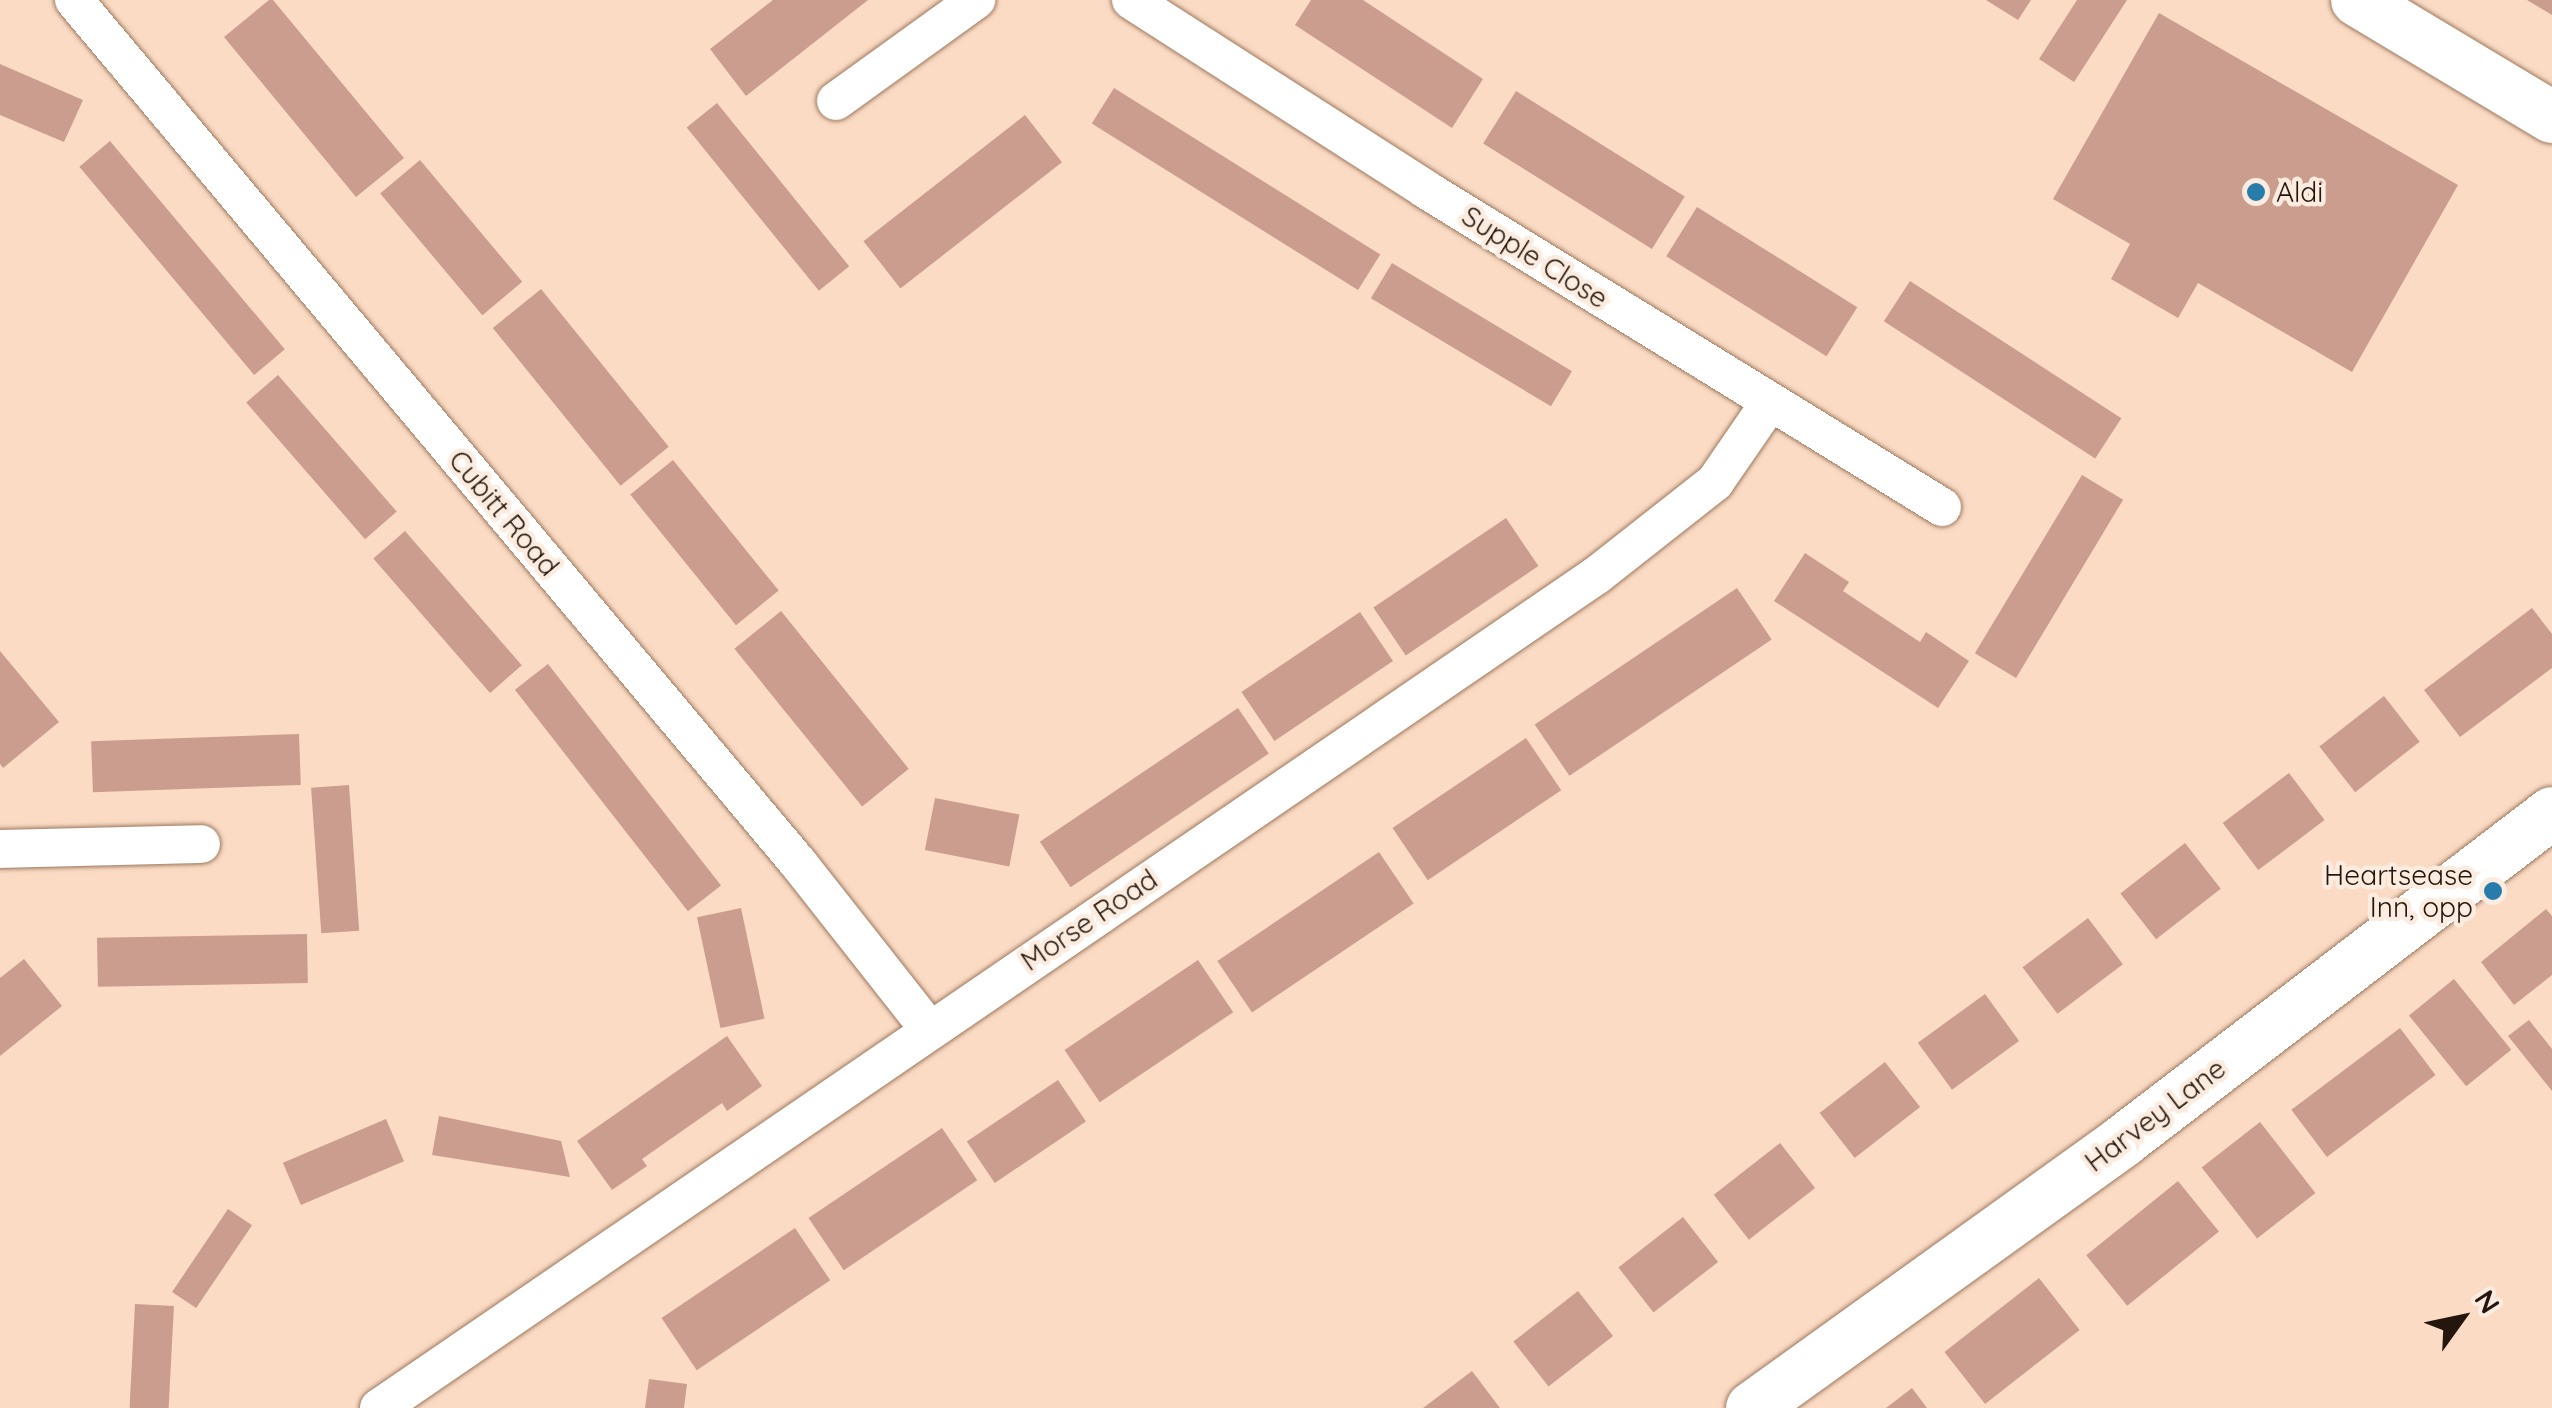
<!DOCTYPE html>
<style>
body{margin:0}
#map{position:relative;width:2552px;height:1408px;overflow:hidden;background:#fbdbc4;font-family:Quicksand,sans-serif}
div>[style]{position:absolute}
.building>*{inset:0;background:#ca9d8f;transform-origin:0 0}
.roads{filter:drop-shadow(0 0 2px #9c785e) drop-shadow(0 0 2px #9c785e)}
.street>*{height:38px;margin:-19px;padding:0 19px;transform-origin:19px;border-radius:19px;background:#fff}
.secondary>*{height:52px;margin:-26px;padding:0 26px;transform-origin:26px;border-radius:26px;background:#fff}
.dots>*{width:28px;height:28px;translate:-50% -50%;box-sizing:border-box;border:5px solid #fcece0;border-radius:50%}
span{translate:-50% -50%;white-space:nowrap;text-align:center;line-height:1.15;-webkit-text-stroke:9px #fcece0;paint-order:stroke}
.poi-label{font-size:28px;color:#24160c}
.left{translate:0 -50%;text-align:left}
.right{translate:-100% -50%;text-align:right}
.street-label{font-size:28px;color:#24160c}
.north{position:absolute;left:2412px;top:1268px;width:100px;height:100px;-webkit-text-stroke:8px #fcece0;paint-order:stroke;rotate:57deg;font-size:28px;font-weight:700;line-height:40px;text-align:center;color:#24160c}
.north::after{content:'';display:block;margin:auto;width:35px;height:45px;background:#24160c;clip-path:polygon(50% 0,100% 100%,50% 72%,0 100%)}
</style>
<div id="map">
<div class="building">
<i style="clip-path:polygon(269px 0,273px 0,404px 158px,356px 197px,224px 37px)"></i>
<i style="clip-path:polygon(773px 0,868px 0,746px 96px,710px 49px)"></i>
<i style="clip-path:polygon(1311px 0,1363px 0,1483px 79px,1452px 128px,1295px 25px)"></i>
<i style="clip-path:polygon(1986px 0,2031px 0,2018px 20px)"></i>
<i style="clip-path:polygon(2077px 0,2127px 0,2074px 82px,2039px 59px)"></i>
<i style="clip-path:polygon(2527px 0,2552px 0,2552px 15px)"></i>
<i style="clip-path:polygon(2159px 13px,2458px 185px,2352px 372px,2198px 283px,2178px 318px,2111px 279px,2130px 244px,2053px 199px)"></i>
<i style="clip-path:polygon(0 64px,83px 100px,64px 142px,0 115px)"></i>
<i style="left:1114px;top:88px;width:314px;height:42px;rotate:32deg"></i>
<i style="left:1516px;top:91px;width:199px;height:62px;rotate:32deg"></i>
<i style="left:717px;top:103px;width:210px;height:39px;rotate:51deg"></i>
<i style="left:1025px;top:115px;width:60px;height:205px;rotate:52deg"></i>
<i style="left:110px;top:141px;width:272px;height:40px;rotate:50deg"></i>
<i style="left:420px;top:160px;width:159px;height:52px;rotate:50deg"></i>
<i style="left:1697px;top:207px;width:189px;height:58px;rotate:32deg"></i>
<i style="left:1392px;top:263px;width:210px;height:41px;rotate:31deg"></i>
<i style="left:1910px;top:281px;width:252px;height:48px;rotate:33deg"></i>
<i style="left:541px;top:289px;width:203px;height:62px;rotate:51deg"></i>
<i style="left:278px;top:375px;width:181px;height:42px;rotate:49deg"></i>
<i style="left:673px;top:460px;width:168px;height:55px;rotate:51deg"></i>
<i style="left:2082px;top:475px;width:48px;height:208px;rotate:31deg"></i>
<i style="left:1506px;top:518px;width:58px;height:160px;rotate:56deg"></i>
<i style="left:405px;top:531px;width:178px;height:42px;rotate:49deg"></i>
<i style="clip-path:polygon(1805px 553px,1849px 582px,1843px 591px,1882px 617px,1920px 642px,1926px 632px,1969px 661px,1938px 708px,1774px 601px)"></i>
<i style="left:1737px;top:588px;width:62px;height:244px;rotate:56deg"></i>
<i style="clip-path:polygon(2532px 608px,2552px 634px,2552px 668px,2460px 737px,2424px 690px)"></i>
<i style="left:781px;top:611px;width:203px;height:60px;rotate:51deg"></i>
<i style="left:1360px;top:612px;width:59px;height:143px;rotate:56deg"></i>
<i style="clip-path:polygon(0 651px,59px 722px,3px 768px,0 764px)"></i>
<i style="left:548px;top:664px;width:281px;height:42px;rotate:52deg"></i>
<i style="left:2384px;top:696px;width:58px;height:82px;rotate:52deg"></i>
<i style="left:1238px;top:708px;width:55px;height:239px;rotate:56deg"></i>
<i style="left:299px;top:734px;width:51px;height:208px;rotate:88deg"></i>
<i style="left:1526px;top:738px;width:63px;height:161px;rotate:56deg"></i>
<i style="left:2289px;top:773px;width:59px;height:83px;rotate:53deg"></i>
<i style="left:349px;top:785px;width:146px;height:38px;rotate:86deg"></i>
<i style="left:935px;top:798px;width:86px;height:53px;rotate:11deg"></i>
<i style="left:2185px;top:843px;width:58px;height:82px;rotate:52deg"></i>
<i style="left:1379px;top:852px;width:62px;height:195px;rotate:56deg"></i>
<i style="left:741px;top:908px;width:113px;height:45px;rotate:78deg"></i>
<i style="clip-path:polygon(2546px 909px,2552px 916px,2552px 975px,2514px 1005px,2481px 962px)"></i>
<i style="left:2088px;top:918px;width:58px;height:82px;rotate:53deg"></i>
<i style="left:307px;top:934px;width:49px;height:210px;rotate:89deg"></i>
<i style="clip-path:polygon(24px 959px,62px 1006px,0 1056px,0 978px)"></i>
<i style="left:1198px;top:960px;width:63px;height:161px;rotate:56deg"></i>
<i style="left:2454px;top:979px;width:91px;height:58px;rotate:51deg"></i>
<i style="left:1985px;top:994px;width:58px;height:83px;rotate:54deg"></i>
<i style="clip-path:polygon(2529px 1020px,2552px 1049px,2552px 1091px,2508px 1036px)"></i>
<i style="left:2400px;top:1028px;width:59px;height:136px;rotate:53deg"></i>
<i style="clip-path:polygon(727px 1036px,762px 1086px,727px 1111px,722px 1103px,642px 1159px,647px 1166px,612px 1190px,577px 1141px)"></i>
<i style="left:1885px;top:1062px;width:57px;height:83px;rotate:52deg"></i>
<i style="left:1058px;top:1080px;width:50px;height:110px;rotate:56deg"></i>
<i style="clip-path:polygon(439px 1116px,561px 1141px,570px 1177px,432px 1155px)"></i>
<i style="left:386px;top:1119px;width:46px;height:112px;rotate:67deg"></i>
<i style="left:2260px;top:1122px;width:90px;height:74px;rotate:52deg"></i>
<i style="left:942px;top:1128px;width:63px;height:161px;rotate:56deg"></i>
<i style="left:1780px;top:1143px;width:57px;height:84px;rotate:52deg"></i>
<i style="left:2178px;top:1181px;width:65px;height:118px;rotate:51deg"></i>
<i style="left:228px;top:1209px;width:29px;height:100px;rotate:34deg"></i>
<i style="left:1683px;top:1217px;width:57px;height:82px;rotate:52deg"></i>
<i style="left:795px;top:1228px;width:63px;height:161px;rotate:56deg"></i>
<i style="left:2039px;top:1278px;width:66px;height:120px;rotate:52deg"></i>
<i style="left:1578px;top:1291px;width:57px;height:82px;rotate:52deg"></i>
<i style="left:135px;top:1304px;width:39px;height:104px;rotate:3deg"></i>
<i style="clip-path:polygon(1472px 1371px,1500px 1408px,1423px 1408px,1439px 1396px)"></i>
<i style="clip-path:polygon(649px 1379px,687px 1384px,684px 1408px,645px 1408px)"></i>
<i style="clip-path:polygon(1912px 1388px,1927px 1408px,1886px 1408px)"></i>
</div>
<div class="roads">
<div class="street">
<i style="left:74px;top:0;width:1128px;rotate:50deg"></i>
<i style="left:799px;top:864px;width:210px;rotate:51.8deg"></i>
<i style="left:1131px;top:0;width:350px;rotate:32.7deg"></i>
<i style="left:1425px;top:189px;width:607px;rotate:31.6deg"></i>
<i style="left:836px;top:101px;width:173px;rotate:-35.8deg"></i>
<i style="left:0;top:849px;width:201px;rotate:-1.4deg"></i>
<i style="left:379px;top:1408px;width:1476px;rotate:-34.37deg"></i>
<i style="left:1597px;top:575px;width:150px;rotate:-38.2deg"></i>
<i style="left:1715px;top:482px;width:97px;rotate:-55.5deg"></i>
</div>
<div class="secondary">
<i style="left:2357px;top:0;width:227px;rotate:31deg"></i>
<i style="left:1752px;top:1408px;width:457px;rotate:-35.7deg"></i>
<i style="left:2123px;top:1141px;width:540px;rotate:-37.4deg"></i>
</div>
</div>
<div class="dots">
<i style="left:2256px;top:192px;background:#277cac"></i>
<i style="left:2493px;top:891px;background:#277cac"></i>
</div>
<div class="poi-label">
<span class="left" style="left:2276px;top:192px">Aldi</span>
<span class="right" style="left:2473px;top:891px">Heartsease<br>Inn, opp</span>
</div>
<div class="street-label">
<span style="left:1535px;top:257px;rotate:32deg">Supple Close</span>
<span style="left:504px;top:513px;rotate:50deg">Cubitt Road</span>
<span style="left:1089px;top:920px;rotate:-34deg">Morse Road</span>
<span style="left:2155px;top:1115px;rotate:-37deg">Harvey Lane</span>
</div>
<div class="north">N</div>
</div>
